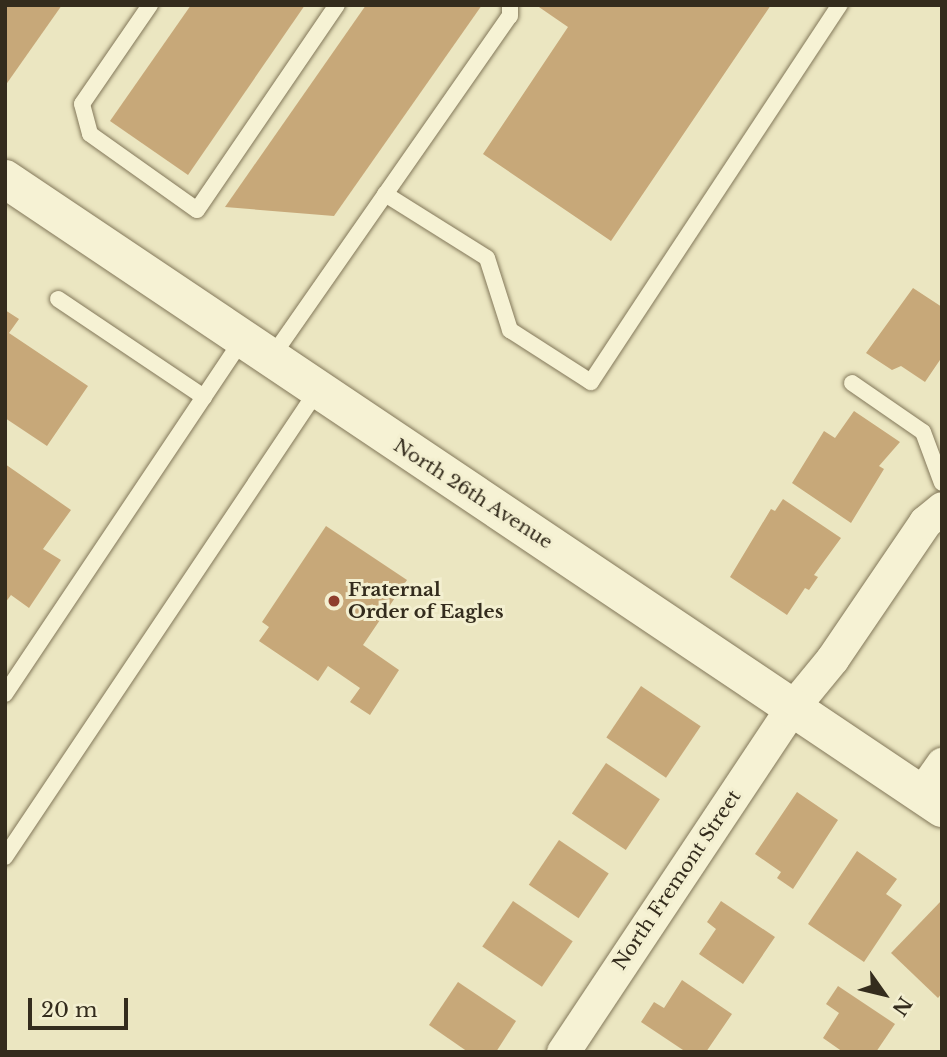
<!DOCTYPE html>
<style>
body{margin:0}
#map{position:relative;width:947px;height:1057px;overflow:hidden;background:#ebe6c1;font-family:"Libre Baskerville",serif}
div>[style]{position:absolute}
.building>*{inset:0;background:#c7a879;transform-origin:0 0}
.roads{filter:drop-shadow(0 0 2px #83785a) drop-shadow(0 0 2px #83785a)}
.lane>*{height:16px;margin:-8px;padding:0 8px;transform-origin:8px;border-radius:8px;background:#f6f2d4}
.street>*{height:33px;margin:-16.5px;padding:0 16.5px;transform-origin:16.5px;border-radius:16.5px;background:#f6f2d4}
.secondary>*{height:38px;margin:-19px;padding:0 19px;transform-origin:19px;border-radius:19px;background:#f6f2d4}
.dots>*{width:19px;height:19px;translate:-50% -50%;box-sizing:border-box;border:4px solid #f3efd0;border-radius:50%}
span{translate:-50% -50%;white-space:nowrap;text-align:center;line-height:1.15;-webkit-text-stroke:6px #f3efd0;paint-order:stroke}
.street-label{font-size:19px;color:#342c1d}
.poi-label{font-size:19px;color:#342c1d;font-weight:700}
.left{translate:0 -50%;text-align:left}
.frame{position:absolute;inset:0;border:7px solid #342c1d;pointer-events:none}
.north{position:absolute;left:849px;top:959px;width:70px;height:70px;-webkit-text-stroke:5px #f3efd0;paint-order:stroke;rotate:124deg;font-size:19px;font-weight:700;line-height:28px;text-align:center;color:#342c1d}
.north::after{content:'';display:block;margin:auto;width:24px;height:32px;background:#342c1d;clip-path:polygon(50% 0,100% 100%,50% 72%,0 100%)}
.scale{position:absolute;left:28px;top:998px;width:100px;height:32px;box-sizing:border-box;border:4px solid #342c1d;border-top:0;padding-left:9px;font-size:21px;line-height:24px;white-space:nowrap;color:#342c1d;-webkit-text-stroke:5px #f3efd0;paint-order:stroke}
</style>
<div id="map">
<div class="building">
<i style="clip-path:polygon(5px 5px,62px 5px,5px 86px)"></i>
<i style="clip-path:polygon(191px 5px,305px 5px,188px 175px,110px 121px)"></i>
<i style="clip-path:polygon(366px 5px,482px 5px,334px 216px,225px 207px)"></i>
<i style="clip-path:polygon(536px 5px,771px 5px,611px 241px,483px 154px,568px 27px)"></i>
<i style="clip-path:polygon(913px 288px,942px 307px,942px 357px,925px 382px,901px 366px,892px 370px,866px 353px)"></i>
<i style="clip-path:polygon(5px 310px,19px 319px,9px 333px,88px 386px,47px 446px,5px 418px)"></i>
<i style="clip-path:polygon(854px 411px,900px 442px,879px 466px,884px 469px,851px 523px,792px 483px,824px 431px,835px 438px)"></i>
<i style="clip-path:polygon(5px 464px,71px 510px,43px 549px,61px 560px,29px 608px,11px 595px,5px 603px)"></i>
<i style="clip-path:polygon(783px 499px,841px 538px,814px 575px,818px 577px,809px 590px,805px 588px,787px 615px,730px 577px,771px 509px,775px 511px)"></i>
<i style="clip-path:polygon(326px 526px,407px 580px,363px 645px,399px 670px,370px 715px,350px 702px,360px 688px,328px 666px,318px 681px,259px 641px,269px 627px,262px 622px)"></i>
<i style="left:641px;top:686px;width:72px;height:62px;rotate:34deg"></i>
<i style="left:606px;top:763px;width:65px;height:61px;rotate:34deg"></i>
<i style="clip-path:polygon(797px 792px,838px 820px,793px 889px,777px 878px,781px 872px,755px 854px)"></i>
<i style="left:559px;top:840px;width:60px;height:54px;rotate:34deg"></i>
<i style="clip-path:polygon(857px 851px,897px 879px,886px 894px,902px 905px,864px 962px,808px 924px)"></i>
<i style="clip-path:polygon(942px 900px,942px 993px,938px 998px,891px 953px)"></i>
<i style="left:513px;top:901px;width:72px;height:55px;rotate:34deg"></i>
<i style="clip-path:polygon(721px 901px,775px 937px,743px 984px,699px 954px,716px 929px,707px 922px)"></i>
<i style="clip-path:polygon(682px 980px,732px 1014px,706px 1052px,686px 1052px,641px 1022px,654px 1002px,664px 1008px)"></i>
<i style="clip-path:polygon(458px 982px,516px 1021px,496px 1052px,468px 1052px,429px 1025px)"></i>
<i style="clip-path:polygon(838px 986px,895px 1024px,876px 1052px,843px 1052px,823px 1038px,839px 1013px,826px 1004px)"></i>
</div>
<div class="roads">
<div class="lane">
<i style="left:150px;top:5px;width:120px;rotate:124.5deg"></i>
<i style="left:82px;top:104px;width:31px;rotate:75deg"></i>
<i style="left:90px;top:134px;width:131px;rotate:35.4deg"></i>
<i style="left:197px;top:210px;width:248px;rotate:-55.7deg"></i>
<i style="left:385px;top:194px;width:120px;rotate:32.1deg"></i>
<i style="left:487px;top:258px;width:76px;rotate:72.3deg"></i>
<i style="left:510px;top:330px;width:96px;rotate:32.7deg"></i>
<i style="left:591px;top:382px;width:452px;rotate:-56.6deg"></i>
<i style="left:58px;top:299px;width:176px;rotate:33.9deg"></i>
<i style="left:271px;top:358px;width:417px;rotate:-55.1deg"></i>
<i style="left:510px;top:16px;width:11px;rotate:-90deg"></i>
<i style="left:852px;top:383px;width:86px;rotate:34.6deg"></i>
<i style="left:923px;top:432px;width:54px;rotate:69.6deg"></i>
<i style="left:5px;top:694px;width:426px;rotate:-56.2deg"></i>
<i style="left:5px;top:857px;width:561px;rotate:-56.2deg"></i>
</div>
<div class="street">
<i style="left:921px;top:794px;width:37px;rotate:-55deg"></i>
<i style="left:563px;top:1052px;width:412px;rotate:-56.4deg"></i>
<i style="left:791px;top:709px;width:65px;rotate:-50.6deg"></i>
<i style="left:832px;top:659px;width:166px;rotate:-55.8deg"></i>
<i style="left:925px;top:522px;width:22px;rotate:-39deg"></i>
</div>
<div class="secondary">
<i style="left:5px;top:179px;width:1129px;rotate:33.87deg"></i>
</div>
</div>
<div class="dots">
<i style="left:334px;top:601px;background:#8f3f2e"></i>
</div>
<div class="street-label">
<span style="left:473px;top:494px;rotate:33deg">North 26th Avenue</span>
<span style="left:677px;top:880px;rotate:-56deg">North Fremont Street</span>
</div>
<div class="poi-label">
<span class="left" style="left:348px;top:601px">Fraternal<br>Order of Eagles</span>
</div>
<div class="frame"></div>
<div class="north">N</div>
<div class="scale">20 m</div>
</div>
